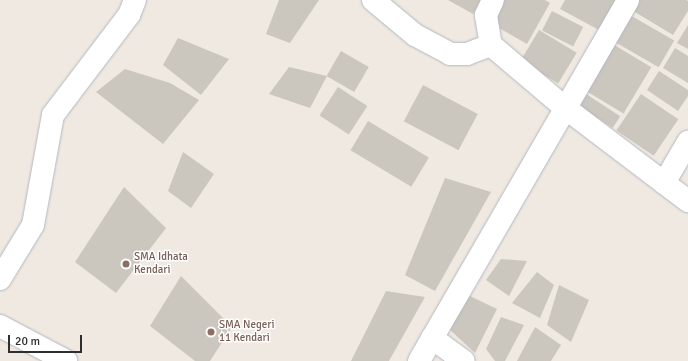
<!DOCTYPE html>
<style>
body{margin:0}
#map{position:relative;width:688px;height:361px;overflow:hidden;background:#efe9e1;font-family:Signika,sans-serif}
div>[style]{position:absolute}
.building>*{inset:0;background:#cbc7bf;transform-origin:0 0}
.roads{filter:drop-shadow(0 0 1px #b4b7c1) drop-shadow(0 0 1px #b4b7c1)}
.minor>*{height:22px;margin:-11px;padding:0 11px;transform-origin:11px;border-radius:11px;background:#fff}
.dots>*{width:11px;height:11px;translate:-50% -50%;box-sizing:border-box;border:2px solid #fff;border-radius:50%}
span{translate:-50% -50%;white-space:nowrap;text-align:center;line-height:1.15;-webkit-text-stroke:3px #fff;paint-order:stroke}
.education-label{font-size:11px;color:#785e54}
.left{translate:0 -50%;text-align:left}
.scale{position:absolute;left:8px;top:335px;width:74px;height:18px;box-sizing:border-box;border:2px solid #2e2e2e;border-top:0;padding-left:5px;font-size:12px;line-height:14px;white-space:nowrap;color:#2e2e2e;-webkit-text-stroke:3px #fff;paint-order:stroke}
</style>
<div id="map">
<div class="building">
<i style="clip-path:polygon(279px 0,319px 0,290px 43px,266px 34px)"></i>
<i style="clip-path:polygon(448px 0,481px 0,473px 14px)"></i>
<i style="clip-path:polygon(503px 0,545px 0,550px 3px,527px 44px,490px 23px)"></i>
<i style="clip-path:polygon(565px 0,615px 0,599px 30px,560px 9px)"></i>
<i style="clip-path:polygon(635px 0,686px 0,688px 1px,688px 11px,673px 35px,630px 9px)"></i>
<i style="left:552px;top:11px;width:35px;height:22px;rotate:27deg"></i>
<i style="left:630px;top:15px;width:51px;height:31px;rotate:30deg"></i>
<i style="clip-path:polygon(688px 25px,688px 49px,677px 43px)"></i>
<i style="left:539px;top:30px;width:44px;height:36px;rotate:31deg"></i>
<i style="clip-path:polygon(178px 38px,229px 59px,201px 95px,163px 65px)"></i>
<i style="left:611px;top:43px;width:47px;height:54px;rotate:31deg"></i>
<i style="clip-path:polygon(675px 48px,688px 56px,688px 83px,663px 68px)"></i>
<i style="left:341px;top:51px;width:32px;height:29px;rotate:30deg"></i>
<i style="clip-path:polygon(289px 67px,327px 76px,310px 108px,269px 94px)"></i>
<i style="clip-path:polygon(125px 69px,170px 83px,199px 100px,163px 144px,96px 92px)"></i>
<i style="clip-path:polygon(659px 71px,688px 90px,688px 96px,678px 111px,647px 90px)"></i>
<i style="left:423px;top:85px;width:62px;height:41px;rotate:28deg"></i>
<i style="left:338px;top:87px;width:35px;height:34px;rotate:33deg"></i>
<i style="left:580px;top:90px;width:48px;height:14px;rotate:33deg"></i>
<i style="left:641px;top:94px;width:45px;height:44px;rotate:34deg"></i>
<i style="left:368px;top:121px;width:71px;height:34px;rotate:31deg"></i>
<i style="clip-path:polygon(183px 152px,214px 174px,191px 208px,168px 191px)"></i>
<i style="clip-path:polygon(445px 178px,491px 192px,435px 291px,405px 275px)"></i>
<i style="clip-path:polygon(124px 187px,166px 228px,116px 293px,75px 262px)"></i>
<i style="clip-path:polygon(501px 259px,527px 261px,509px 296px,486px 280px)"></i>
<i style="clip-path:polygon(537px 272px,554px 285px,540px 318px,512px 303px)"></i>
<i style="clip-path:polygon(181px 276px,232px 327px,210px 361px,195px 361px,150px 326px)"></i>
<i style="clip-path:polygon(559px 285px,589px 300px,571px 342px,547px 325px)"></i>
<i style="clip-path:polygon(386px 291px,425px 297px,389px 361px,351px 361px)"></i>
<i style="clip-path:polygon(470px 296px,497px 309px,475px 353px,449px 329px)"></i>
<i style="clip-path:polygon(501px 317px,524px 325px,505px 361px,495px 361px,486px 349px)"></i>
<i style="clip-path:polygon(535px 327px,561px 345px,551px 361px,517px 361px)"></i>
</div>
<div class="roads">
<div class="minor">
<i style="left:373px;top:0;width:55px;rotate:39.8deg"></i>
<i style="left:415px;top:35px;width:40px;rotate:28deg"></i>
<i style="left:450px;top:54px;width:17px"></i>
<i style="left:467px;top:54px;width:26px;rotate:-21deg"></i>
<i style="left:493px;top:0;width:17px;rotate:115deg"></i>
<i style="left:486px;top:15px;width:30px;rotate:81deg"></i>
<i style="left:491px;top:45px;width:96px;rotate:40.3deg"></i>
<i style="left:564px;top:107px;width:156px;rotate:37.2deg"></i>
<i style="left:664px;top:183px;width:48px;rotate:-59.7deg"></i>
<i style="left:0;top:279px;width:63px;rotate:-58.6deg"></i>
<i style="left:33px;top:225px;width:112px;rotate:-79.7deg"></i>
<i style="left:53px;top:115px;width:126px;rotate:-52.8deg"></i>
<i style="left:129px;top:15px;width:16px;rotate:-68deg"></i>
<i style="left:0;top:326px;width:75px;rotate:27.9deg"></i>
<i style="left:432px;top:338px;width:39px;rotate:36deg"></i>
<i style="left:419px;top:361px;width:417px;rotate:-59.9deg"></i>
</div>
</div>
<div class="dots">
<i style="left:126px;top:264px;background:#8d6e63"></i>
<i style="left:211px;top:332px;background:#8d6e63"></i>
</div>
<div class="education-label">
<span class="left" style="left:134px;top:264px">SMA Idhata<br>Kendari</span>
<span class="left" style="left:219px;top:332px">SMA Negeri<br>11 Kendari</span>
</div>
<div class="scale">20 m</div>
</div>
